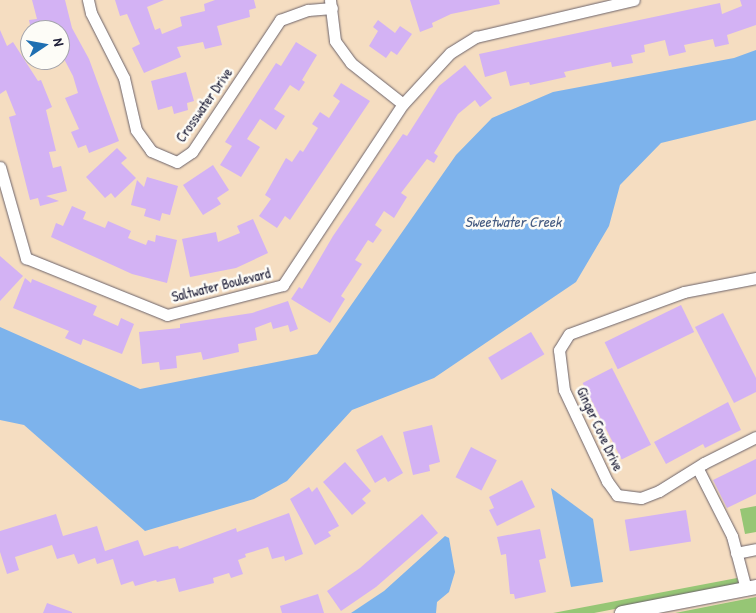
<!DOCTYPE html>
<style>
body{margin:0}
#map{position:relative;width:756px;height:613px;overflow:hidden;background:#f5ddc1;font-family:"Patrick Hand",sans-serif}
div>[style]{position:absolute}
.green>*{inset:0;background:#96c675}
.water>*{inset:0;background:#7db3ec}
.building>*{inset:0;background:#d3b2f4;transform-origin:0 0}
.roads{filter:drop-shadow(0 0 1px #6c636a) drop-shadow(0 0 1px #6c636a)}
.minor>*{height:11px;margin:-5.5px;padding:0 5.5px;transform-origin:5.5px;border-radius:5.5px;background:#fff}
.tertiary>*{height:14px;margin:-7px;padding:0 7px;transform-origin:7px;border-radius:7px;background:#fff}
span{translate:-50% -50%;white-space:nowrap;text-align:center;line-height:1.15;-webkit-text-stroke:5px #fdfcf7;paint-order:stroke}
.street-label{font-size:14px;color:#22223b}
.water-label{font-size:15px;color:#465c82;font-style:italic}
.north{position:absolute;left:20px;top:20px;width:50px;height:50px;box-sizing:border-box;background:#fdfcf7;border:1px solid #a5a5ac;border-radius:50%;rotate:78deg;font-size:14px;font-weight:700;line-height:20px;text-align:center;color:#22223b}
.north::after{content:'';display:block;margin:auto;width:18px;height:22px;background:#1f6fb2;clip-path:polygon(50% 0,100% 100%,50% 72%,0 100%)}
</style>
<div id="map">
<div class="green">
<i style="clip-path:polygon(756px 506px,756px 532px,745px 534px,740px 509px)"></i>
<i style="clip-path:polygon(737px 578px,739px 585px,594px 613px,553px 613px)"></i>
<i style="clip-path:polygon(756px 597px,756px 613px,675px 613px)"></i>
</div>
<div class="water">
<i style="clip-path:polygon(756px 50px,756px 120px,661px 143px,620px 185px,609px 226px,576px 282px,434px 378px,352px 410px,287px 481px,254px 499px,145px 531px,24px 425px,0 420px,0 327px,140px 389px,317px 354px,456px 155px,492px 118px,553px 92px,734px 58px)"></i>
<i style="clip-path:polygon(551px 488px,593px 519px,603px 582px,571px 587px)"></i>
<i style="clip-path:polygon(445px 536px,449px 538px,455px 572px,449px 592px,437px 602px,436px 613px,351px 613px,384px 591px)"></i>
</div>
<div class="building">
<i style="clip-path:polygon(32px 0,65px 0,72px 28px,89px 59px,119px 141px,89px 153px,86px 145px,78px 148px,71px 132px,79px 129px,65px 98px,78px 93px,73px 76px,63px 57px,60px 59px,60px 27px,31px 30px,29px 20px,37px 19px)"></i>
<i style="clip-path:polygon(115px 0,164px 0,147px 7px,155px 30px,160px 28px,162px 34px,182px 26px,180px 17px,205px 11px,204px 4px,215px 0,254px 0,256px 8px,249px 10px,250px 17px,217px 26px,222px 45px,205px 49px,203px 42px,177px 47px,181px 57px,144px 73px,132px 48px,140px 44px,127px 14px,120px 16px)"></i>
<i style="clip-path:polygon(410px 0,499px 0,500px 4px,451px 14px,432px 23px,433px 27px,420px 32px)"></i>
<i style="clip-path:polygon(740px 0,756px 0,756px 25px,727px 35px,729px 44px,715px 47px,713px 39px,684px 45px,686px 52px,669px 56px,665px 40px,644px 45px,645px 52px,631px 55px,633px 63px,612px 67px,611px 62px,564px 72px,566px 77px,530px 85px,529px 82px,510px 86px,506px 71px,485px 77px,479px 54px,720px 3px,722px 14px,742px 6px)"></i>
<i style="clip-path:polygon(378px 20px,395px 33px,400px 26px,412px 34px,397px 55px,391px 51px,386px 58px,369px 46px,378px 31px,373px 27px)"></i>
<i style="clip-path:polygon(0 30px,7px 46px,13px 42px,38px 81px,41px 80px,52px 107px,46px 110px,56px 151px,49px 152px,53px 168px,61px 166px,67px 191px,46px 196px,59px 201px,40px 206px,38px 198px,30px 200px,9px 117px,16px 115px,6px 90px,0 94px)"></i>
<i style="clip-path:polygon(296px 42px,317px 55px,302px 80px,305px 82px,299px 91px,290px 85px,274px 109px,285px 116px,276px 130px,260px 119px,247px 139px,260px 147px,241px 177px,220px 165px,232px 146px,225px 142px,276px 63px,281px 66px)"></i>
<i style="clip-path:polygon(465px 65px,492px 98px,480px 107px,475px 100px,458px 114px,434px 153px,438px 156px,434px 163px,427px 159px,401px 193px,407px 197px,394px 218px,384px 211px,375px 225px,382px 230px,373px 243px,368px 240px,355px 260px,362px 264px,341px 296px,345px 299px,330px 323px,291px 299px,299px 287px,302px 289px,333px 236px,403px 134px,407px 136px,439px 86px)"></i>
<i style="clip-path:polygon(186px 72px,194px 101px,187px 103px,188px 110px,174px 114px,172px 106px,158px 110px,151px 81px)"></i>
<i style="clip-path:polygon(341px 83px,370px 101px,290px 220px,285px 216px,277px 228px,259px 216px,271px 199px,265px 195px,286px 158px,292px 162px,300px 150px,303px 152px,318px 128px,312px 124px,320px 112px,329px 118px,340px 101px,333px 96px)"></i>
<i style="clip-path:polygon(117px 148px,127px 158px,121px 163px,136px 178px,115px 198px,111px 193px,105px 198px,86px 177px)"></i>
<i style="clip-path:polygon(213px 165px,229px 190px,217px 198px,221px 204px,203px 215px,183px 185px)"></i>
<i style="clip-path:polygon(147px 177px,178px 186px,170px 215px,162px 213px,160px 221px,144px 216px,146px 209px,131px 205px,137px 180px,144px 187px)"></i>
<i style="clip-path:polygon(72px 206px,86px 212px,83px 219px,105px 228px,108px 221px,131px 231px,128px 238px,146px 245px,148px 240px,155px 242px,156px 235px,177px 240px,167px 283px,132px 274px,51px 237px,56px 223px,63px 226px)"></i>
<i style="clip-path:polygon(253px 219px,268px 253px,236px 268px,190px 277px,182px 239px,216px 232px,218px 242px,240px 233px,237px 226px)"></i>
<i style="clip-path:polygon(0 256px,23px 276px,0 301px)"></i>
<i style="clip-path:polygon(25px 278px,31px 283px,32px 279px,97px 306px,93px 315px,118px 326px,121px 318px,134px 324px,122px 354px,83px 339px,81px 345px,65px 338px,69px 331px,13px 308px)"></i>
<i style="clip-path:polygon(288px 301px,298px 329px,290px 332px,288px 325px,273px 329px,271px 322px,255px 328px,257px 340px,238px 344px,239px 352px,203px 360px,201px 352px,176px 356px,177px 368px,160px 370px,159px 362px,142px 364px,139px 332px,180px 328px,180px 324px,252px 313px)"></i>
<i style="left:681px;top:305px;width:30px;height:85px;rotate:64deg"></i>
<i style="clip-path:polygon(723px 313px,756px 378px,756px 392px,734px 403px,695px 327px)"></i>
<i style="left:531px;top:332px;width:26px;height:50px;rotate:59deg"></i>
<i style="left:612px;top:368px;width:86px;height:33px;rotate:63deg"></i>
<i style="clip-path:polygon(728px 402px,741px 430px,705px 448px,703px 444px,666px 464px,654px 442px)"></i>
<i style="clip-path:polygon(432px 425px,440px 462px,429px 465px,430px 471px,413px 475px,403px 432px)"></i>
<i style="clip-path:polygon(382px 435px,403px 473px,388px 482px,385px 477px,375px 483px,356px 450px)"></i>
<i style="left:471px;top:447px;width:29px;height:34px;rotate:27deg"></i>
<i style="clip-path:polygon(756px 459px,756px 494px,727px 508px,713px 480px)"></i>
<i style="clip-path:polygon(345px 462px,371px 491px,362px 499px,366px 503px,352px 515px,323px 482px)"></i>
<i style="clip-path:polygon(522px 480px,535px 507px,497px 526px,489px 510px,494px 508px,489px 497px)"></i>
<i style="clip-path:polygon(309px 487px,312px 492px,317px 487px,339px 526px,328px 532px,331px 536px,315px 545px,290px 499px)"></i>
<i style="left:686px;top:510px;width:32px;height:62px;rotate:81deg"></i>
<i style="clip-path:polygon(289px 513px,303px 554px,285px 561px,284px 556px,272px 559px,268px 547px,245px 554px,246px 557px,238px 560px,243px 574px,231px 578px,229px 573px,213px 578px,214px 583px,179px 592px,175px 578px,157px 582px,156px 580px,135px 586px,133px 581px,121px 585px,113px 559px,97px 564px,95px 558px,78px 564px,74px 554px,57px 559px,52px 545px,15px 557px,19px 570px,7px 574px,0 552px,0 531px,56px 514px,63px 536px,97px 526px,105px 551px,138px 540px,144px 556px,172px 547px,178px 546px,179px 549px,236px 528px,237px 532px)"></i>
<i style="clip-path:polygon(422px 514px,438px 533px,376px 587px,341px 611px,327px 591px,360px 568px)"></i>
<i style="clip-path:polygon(540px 529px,546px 558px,539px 560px,546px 592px,515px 599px,514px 594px,510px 594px,506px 554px,501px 555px,497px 537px)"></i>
<i style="clip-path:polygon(318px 594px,324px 613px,282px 613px,280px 606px)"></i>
<i style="clip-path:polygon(47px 603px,72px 612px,72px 613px,43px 613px)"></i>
</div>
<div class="roads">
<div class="minor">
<i style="left:88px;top:0;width:13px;rotate:77deg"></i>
<i style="left:91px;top:13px;width:73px;rotate:63.1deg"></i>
<i style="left:124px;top:78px;width:53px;rotate:77deg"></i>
<i style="left:136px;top:130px;width:26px;rotate:54deg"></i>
<i style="left:151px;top:151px;width:28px;rotate:23deg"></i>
<i style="left:177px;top:162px;width:18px;rotate:-34deg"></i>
<i style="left:192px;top:152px;width:159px;rotate:-56.3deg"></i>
<i style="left:280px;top:20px;width:30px;rotate:-20deg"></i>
<i style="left:308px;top:10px;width:24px;rotate:-5deg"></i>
<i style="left:330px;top:0;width:41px;rotate:83deg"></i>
<i style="left:335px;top:41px;width:27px;rotate:54deg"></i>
<i style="left:351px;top:63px;width:66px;rotate:38.3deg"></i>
<i style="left:0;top:167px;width:95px;rotate:74.1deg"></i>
<i style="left:26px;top:258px;width:152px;rotate:22deg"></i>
<i style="left:167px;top:315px;width:120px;rotate:-14.5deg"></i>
<i style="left:283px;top:285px;width:217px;rotate:-56.5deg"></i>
<i style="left:403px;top:104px;width:69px;rotate:-47.3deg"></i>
<i style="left:450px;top:53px;width:31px;rotate:-32deg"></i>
<i style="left:476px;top:37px;width:162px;rotate:-13.2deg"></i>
<i style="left:756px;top:278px;width:73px;rotate:169deg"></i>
<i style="left:684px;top:292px;width:122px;rotate:159.9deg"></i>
<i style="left:569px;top:334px;width:19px;rotate:122deg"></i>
<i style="left:559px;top:350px;width:40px;rotate:82.9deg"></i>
<i style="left:564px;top:390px;width:101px;rotate:64.7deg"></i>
<i style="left:607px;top:481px;width:17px;rotate:54deg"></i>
<i style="left:617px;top:495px;width:24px;rotate:7deg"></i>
<i style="left:641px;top:498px;width:19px;rotate:-21deg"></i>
<i style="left:659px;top:491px;width:53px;rotate:-31.9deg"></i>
<i style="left:704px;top:463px;width:58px;rotate:-26.6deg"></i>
<i style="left:698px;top:469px;width:75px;rotate:63.1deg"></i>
<i style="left:732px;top:536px;width:55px;rotate:75.2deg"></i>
<i style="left:736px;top:553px;width:20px;rotate:-11deg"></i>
</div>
<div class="tertiary">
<i style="left:622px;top:613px;width:136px;rotate:-11deg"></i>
</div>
</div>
<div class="street-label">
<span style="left:204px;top:105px;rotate:-55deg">Crosswater Drive</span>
<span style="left:221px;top:285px;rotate:-14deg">Saltwater Boulevard</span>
<span style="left:600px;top:429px;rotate:65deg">Ginger Cove Drive</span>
</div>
<div class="water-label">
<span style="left:513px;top:222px">Sweetwater Creek</span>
</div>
<div class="north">N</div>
</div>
